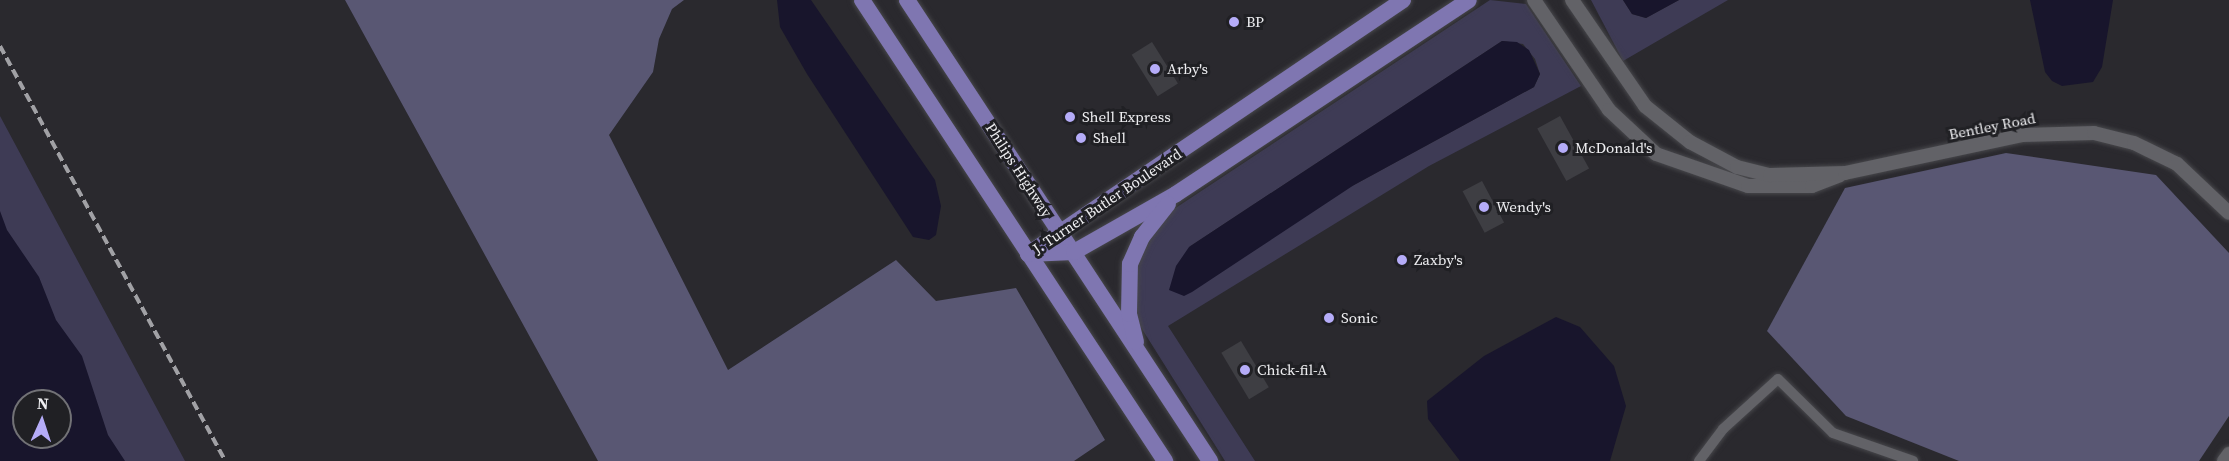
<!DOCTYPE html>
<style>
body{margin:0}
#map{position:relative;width:2229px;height:461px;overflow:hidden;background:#2a292e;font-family:"Source Serif 4",serif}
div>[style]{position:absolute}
.green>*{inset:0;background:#3e3b55}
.forest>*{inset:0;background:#595773}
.water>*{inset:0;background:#18152c}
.building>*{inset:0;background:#3e3e43;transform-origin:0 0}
.roads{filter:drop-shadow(0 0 2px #47474b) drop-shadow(0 0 2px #47474b)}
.minor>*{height:10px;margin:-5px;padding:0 5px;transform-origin:5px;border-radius:5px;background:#626267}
.tertiary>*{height:14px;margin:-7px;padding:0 7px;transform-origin:7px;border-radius:7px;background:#626267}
.primary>*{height:16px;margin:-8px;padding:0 8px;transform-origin:8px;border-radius:8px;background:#7f76b1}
.rail>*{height:4px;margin-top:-2px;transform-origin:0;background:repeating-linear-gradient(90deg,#a1a1a5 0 9px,transparent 0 13.5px)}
.dots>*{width:16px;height:16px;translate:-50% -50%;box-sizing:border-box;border:3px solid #202024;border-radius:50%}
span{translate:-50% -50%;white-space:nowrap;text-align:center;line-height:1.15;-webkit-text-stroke:6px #202024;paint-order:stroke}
.poi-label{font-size:15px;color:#eeeef1}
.left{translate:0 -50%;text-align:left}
.street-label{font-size:15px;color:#eeeef1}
.north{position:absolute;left:12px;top:389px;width:60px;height:60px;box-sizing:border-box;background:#202024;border:2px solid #727276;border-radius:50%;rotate:3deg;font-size:16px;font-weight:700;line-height:24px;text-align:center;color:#eeeef1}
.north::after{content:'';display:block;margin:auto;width:21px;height:27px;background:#b5acf8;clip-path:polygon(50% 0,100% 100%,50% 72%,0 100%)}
</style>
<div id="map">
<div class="green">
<i style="clip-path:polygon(evenodd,1490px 0,1526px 4px,1581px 86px,1429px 166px,1168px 326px,1255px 461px,1225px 461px,1137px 321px,1137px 259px,1168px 213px,1490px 0,1502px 41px,1523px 44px,1535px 59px,1540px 74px,1534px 87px,1354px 185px,1189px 247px,1502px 41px)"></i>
<i style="clip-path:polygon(1591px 0,1623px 0,1632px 14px,1646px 18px,1679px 0,1728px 0,1623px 61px)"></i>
<i style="clip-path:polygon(evenodd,0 116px,185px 461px,0 461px,0 116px,24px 401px,60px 401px,60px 437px,24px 437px,24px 401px)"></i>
</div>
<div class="forest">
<i style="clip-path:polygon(345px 0,684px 0,672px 9px,659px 39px,653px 72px,609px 135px,728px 370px,896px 260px,936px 301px,1016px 288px,1105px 440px,1074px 461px,598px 461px)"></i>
<i style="clip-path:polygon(2006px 153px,2156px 175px,2229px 253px,2229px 416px,2199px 461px,1959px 461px,1846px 416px,1767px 331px,1845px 188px)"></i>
</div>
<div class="water">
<i style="clip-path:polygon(777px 0,811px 0,935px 180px,941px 206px,936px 235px,929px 240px,913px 237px,807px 74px,780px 27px)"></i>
<i style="clip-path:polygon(1623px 0,1679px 0,1646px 18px,1632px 14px)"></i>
<i style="clip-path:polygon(2030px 0,2113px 0,2102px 67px,2093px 82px,2062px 86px,2052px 81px,2045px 72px)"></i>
<i style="clip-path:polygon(1502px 41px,1517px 42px,1529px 50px,1540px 74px,1534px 87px,1354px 185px,1192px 292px,1184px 296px,1169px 290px,1176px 266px,1189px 247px)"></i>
<i style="clip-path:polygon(evenodd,0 211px,7px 230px,39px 277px,56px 320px,82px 356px,108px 435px,125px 461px,0 461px,0 211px,24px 401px,60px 401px,60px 437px,24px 437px,24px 401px)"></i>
<i style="clip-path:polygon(1556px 317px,1580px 327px,1614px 366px,1626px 406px,1610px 461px,1460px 461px,1428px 419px,1427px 401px,1484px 356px)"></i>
</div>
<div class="building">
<i style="left:1152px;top:42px;width:49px;height:24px;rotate:58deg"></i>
<i style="left:1560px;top:116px;width:60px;height:26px;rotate:61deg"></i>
<i style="left:1482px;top:181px;width:47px;height:22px;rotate:62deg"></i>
<i style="left:1241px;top:341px;width:54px;height:23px;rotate:59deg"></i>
</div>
<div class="roads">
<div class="minor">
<i style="left:1699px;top:461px;width:40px;rotate:-53deg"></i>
<i style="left:1723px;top:429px;width:74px;rotate:-42.3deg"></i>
<i style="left:1778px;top:379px;width:77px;rotate:44.5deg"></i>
<i style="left:1833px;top:433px;width:85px;rotate:19.3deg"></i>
</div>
<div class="tertiary">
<i style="left:1534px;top:0;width:133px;rotate:55.7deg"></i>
<i style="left:1609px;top:110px;width:64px;rotate:43.1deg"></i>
<i style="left:1656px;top:154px;width:97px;rotate:19.2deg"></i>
<i style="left:1748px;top:186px;width:64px"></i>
<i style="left:1812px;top:186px;width:30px;rotate:-21deg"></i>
<i style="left:1572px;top:0;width:129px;rotate:55.4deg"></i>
<i style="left:1645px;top:106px;width:58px;rotate:38.7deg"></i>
<i style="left:1690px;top:142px;width:53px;rotate:28deg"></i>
<i style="left:1737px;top:167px;width:34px;rotate:14deg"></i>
<i style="left:1770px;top:175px;width:75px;rotate:-1.5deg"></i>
<i style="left:1845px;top:173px;width:182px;rotate:-12.1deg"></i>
<i style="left:2023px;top:135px;width:71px;rotate:-1.6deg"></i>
<i style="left:2094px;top:133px;width:41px;rotate:14deg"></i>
<i style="left:2134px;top:143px;width:48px;rotate:26deg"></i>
<i style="left:2177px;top:164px;width:71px;rotate:43.3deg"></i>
<i style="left:2224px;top:461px;width:9px;rotate:-54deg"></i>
</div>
<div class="primary">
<i style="left:862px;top:0;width:552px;rotate:56.68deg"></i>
<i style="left:907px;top:0;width:552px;rotate:56.68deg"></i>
<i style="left:1028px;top:254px;width:46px;rotate:-2.5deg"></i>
<i style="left:1074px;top:252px;width:117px;rotate:-29.6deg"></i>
<i style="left:1176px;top:194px;width:351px;rotate:-33.5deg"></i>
<i style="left:1028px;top:254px;width:453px;rotate:-34.1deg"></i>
<i style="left:1136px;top:342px;width:29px;rotate:-104deg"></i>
<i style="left:1129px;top:314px;width:50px;rotate:-88.9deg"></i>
<i style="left:1130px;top:264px;width:30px;rotate:-66deg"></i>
<i style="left:1142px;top:237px;width:42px;rotate:-51.8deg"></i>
</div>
</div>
<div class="rail">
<i style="left:0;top:46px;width:472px;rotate:61.5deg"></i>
</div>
<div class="dots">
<i style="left:1234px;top:22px;background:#b5acf8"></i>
<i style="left:1155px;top:69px;background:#b5acf8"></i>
<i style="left:1070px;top:117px;background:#b5acf8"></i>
<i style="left:1081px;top:138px;background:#b5acf8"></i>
<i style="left:1563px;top:148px;background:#b5acf8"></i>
<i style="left:1484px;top:207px;background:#b5acf8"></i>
<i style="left:1402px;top:260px;background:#b5acf8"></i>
<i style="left:1329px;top:318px;background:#b5acf8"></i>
<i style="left:1245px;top:370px;background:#b5acf8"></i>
</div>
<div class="poi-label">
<span class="left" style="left:1246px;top:22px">BP</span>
<span class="left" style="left:1167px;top:69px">Arby's</span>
<span class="left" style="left:1082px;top:117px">Shell Express</span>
<span class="left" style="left:1093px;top:138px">Shell</span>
<span class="left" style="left:1575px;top:148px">McDonald's</span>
<span class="left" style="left:1496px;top:207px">Wendy's</span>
<span class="left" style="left:1414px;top:260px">Zaxby's</span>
<span class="left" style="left:1341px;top:318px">Sonic</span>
<span class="left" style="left:1257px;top:370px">Chick-fil-A</span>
</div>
<div class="street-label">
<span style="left:1992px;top:126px;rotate:-11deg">Bentley Road</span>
<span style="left:1019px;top:170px;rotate:57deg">Philips Highway</span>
<span style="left:1107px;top:201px;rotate:-34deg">J. Turner Butler Boulevard</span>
</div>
<div class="north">N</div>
</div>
